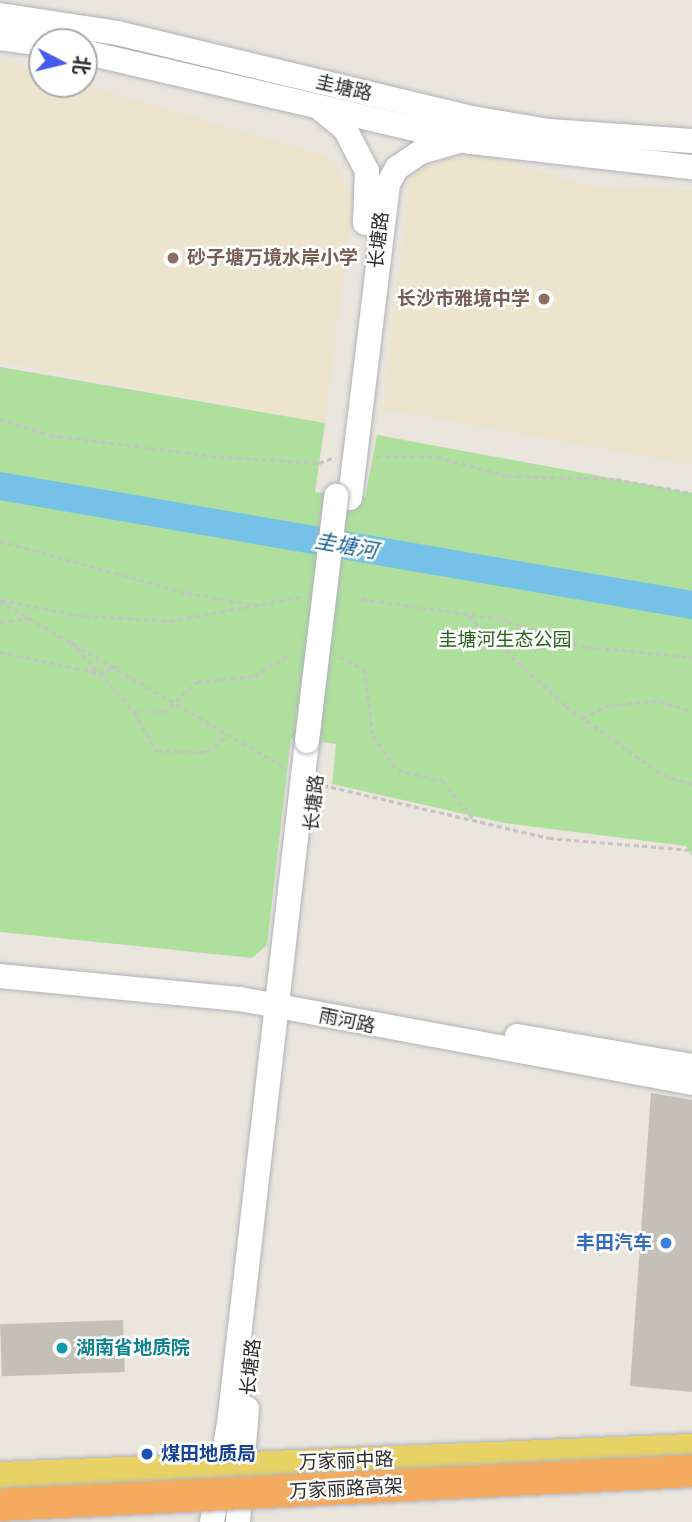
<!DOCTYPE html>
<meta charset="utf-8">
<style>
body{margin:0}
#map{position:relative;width:692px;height:1522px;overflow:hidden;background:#ebe6dd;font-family:"Public Sans","Noto Sans SC",sans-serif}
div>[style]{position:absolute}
.education>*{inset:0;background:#ece4cd}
.green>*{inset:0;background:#afdf9d}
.river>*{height:28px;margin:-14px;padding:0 14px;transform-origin:14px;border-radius:14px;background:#76c1e7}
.building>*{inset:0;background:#c4c0b8;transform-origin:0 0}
.path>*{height:2.5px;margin-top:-1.25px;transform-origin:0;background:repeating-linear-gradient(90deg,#c3c3c3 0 5px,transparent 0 8.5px)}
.roads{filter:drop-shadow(0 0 2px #b0b2bd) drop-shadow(0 0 2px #b0b2bd)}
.secondary>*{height:24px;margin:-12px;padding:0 12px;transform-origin:12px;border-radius:12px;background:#fff}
.primary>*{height:28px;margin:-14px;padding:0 14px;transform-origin:14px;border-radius:14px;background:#e8d265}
.bridges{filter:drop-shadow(0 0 2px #b0b2bd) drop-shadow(0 0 2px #b0b2bd)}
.secondary-bridge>*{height:24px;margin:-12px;padding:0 12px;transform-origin:12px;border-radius:12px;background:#fff}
.highway-bridge>*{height:32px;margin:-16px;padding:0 16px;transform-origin:16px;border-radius:16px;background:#f4aa5f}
.dots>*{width:19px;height:19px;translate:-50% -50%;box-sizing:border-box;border:4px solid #fff;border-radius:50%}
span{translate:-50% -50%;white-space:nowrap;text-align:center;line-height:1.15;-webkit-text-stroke:5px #fff;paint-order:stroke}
.street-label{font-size:19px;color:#2a2a2a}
.education-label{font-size:19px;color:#785e54;font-weight:700}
.left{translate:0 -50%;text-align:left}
.right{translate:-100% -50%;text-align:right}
.park-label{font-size:19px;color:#28631e}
.shop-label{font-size:19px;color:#366cbe;font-weight:700}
.culture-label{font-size:19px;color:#0d838f;font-weight:700}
.transit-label{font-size:19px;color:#164399;font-weight:700}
.water-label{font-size:21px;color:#165f93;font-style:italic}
.north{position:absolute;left:28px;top:28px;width:70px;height:70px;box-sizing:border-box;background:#fff;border:2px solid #aaa;border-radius:50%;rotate:97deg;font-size:19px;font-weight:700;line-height:28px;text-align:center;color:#2a2a2a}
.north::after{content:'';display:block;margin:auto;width:24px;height:32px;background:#475bef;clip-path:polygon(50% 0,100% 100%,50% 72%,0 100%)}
</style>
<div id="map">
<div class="education">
<i style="clip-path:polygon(0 60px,42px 72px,42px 84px,82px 84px,330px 157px,354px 195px,325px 423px,0 362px)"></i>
<i style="clip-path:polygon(464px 150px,593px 187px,692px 190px,692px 465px,382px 409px,411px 171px)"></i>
</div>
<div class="green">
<i style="clip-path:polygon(0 367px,325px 423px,315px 492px,365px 498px,377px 435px,692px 493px,692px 856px,686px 846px,504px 823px,332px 784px,336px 744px,291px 738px,267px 945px,252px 958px,0 932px)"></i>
</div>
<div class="river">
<i style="left:0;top:486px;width:702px;rotate:9.76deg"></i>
</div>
<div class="building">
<i style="clip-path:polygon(651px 1093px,692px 1100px,692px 1392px,630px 1386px)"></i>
<i style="left:123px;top:1320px;width:52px;height:123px;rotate:88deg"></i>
</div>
<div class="path">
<i style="left:0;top:419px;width:52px;rotate:17.7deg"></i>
<i style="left:50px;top:435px;width:162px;rotate:7.4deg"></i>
<i style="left:211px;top:456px;width:108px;rotate:3.7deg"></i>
<i style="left:319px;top:463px;width:17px;rotate:-21deg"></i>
<i style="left:376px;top:457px;width:61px"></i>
<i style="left:437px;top:457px;width:73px;rotate:15deg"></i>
<i style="left:508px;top:476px;width:108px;rotate:1.6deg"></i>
<i style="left:616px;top:479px;width:77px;rotate:10.4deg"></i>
<i style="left:0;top:541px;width:194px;rotate:15.5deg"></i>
<i style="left:187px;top:593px;width:76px;rotate:9.8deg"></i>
<i style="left:362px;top:599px;width:139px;rotate:8.2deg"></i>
<i style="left:500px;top:619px;width:92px;rotate:17.7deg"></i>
<i style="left:588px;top:647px;width:104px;rotate:5.5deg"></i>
<i style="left:1px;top:600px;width:76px;rotate:11.3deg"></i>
<i style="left:76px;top:615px;width:94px;rotate:3.7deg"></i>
<i style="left:170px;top:621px;width:137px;rotate:-10.5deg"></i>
<i style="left:0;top:601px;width:329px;rotate:30.3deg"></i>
<i style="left:468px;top:616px;width:133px;rotate:42.6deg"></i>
<i style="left:566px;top:706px;width:119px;rotate:35.4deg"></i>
<i style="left:663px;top:775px;width:30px;rotate:17deg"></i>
<i style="left:0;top:622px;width:31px;rotate:-7deg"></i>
<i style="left:71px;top:641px;width:95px;rotate:48.4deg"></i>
<i style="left:134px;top:712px;width:45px;rotate:59.5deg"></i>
<i style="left:157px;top:751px;width:50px;rotate:1.1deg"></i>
<i style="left:207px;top:752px;width:28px;rotate:-39deg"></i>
<i style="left:0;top:652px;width:101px;rotate:12deg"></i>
<i style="left:99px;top:673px;width:21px;rotate:-19deg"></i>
<i style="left:340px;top:657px;width:28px;rotate:27deg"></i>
<i style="left:365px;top:670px;width:66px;rotate:83.1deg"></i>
<i style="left:373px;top:736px;width:42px;rotate:53.7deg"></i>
<i style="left:398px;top:770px;width:46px;rotate:13.7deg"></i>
<i style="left:443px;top:781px;width:51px;rotate:51.3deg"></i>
<i style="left:135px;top:712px;width:28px"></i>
<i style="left:163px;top:712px;width:45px;rotate:-41.4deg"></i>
<i style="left:197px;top:682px;width:57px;rotate:-6deg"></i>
<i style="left:254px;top:676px;width:44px;rotate:-31.9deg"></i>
<i style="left:582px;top:718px;width:31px;rotate:-25deg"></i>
<i style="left:610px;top:705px;width:49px;rotate:-4.7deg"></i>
<i style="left:659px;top:701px;width:34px;rotate:17deg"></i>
<i style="left:323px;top:785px;width:232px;rotate:13.2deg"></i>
<i style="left:549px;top:838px;width:144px;rotate:4.8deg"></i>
</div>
<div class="roads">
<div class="secondary">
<i style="left:0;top:15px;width:118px;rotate:8.7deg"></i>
<i style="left:117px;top:33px;width:365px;rotate:13.5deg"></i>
<i style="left:472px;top:118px;width:78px;rotate:9.6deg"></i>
<i style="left:549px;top:131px;width:143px;rotate:4deg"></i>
<i style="left:0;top:38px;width:42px;rotate:8.1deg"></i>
<i style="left:84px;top:52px;width:397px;rotate:13.1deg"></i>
<i style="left:471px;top:142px;width:222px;rotate:6.5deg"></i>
<i style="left:323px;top:111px;width:28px;rotate:39deg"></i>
<i style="left:345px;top:129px;width:47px;rotate:62.4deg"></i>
<i style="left:367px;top:171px;width:52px;rotate:92.2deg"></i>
<i style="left:350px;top:498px;width:316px;rotate:-83.1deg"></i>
<i style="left:388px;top:184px;width:18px;rotate:-61deg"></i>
<i style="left:397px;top:168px;width:29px;rotate:-34deg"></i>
<i style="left:421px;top:152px;width:37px;rotate:-16deg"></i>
<i style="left:0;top:976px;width:241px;rotate:5.5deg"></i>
<i style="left:240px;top:999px;width:460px;rotate:10.5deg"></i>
<i style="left:517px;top:1036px;width:178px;rotate:9.7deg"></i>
<i style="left:212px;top:1522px;width:99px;rotate:-80.2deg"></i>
<i style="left:229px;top:1424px;width:687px;rotate:-83.48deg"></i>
<i style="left:238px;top:1522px;width:114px;rotate:-85.5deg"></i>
</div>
<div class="primary">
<i style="left:0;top:1476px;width:693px;rotate:-2.32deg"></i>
</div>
</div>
<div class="bridges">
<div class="secondary-bridge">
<i style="left:307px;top:741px;width:247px;rotate:-83.2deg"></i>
</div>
<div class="highway-bridge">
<i style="left:0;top:1505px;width:693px;rotate:-2.81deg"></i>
</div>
</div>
<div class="dots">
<i style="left:173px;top:258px;background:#8d6e63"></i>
<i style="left:544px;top:299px;background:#8d6e63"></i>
<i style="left:666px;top:1243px;background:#3f7fe0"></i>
<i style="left:62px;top:1348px;background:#0f9aa8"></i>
<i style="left:147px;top:1454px;background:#1a4fb4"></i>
</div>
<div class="street-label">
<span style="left:344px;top:88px;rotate:13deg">圭塘路</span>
<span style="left:379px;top:240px;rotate:-84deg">长塘路</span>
<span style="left:314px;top:803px;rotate:-84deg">长塘路</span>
<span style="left:347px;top:1021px;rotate:12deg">雨河路</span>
<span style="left:251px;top:1367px;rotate:-84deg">长塘路</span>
<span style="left:346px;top:1461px;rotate:-2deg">万家丽中路</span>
<span style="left:346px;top:1489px;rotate:-3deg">万家丽路高架</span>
</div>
<div class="education-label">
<span class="left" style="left:187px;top:258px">砂子塘万境水岸小学</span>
<span class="right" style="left:530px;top:299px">长沙市雅境中学</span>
</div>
<div class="park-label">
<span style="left:505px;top:640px">圭塘河生态公园</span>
</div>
<div class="shop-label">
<span class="right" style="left:652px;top:1243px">丰田汽车</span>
</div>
<div class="culture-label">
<span class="left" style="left:76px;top:1348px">湖南省地质院</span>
</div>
<div class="transit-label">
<span class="left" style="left:161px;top:1454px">煤田地质局</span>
</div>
<div class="water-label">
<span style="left:346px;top:546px;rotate:10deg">圭塘河</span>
</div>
<div class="north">北</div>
</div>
